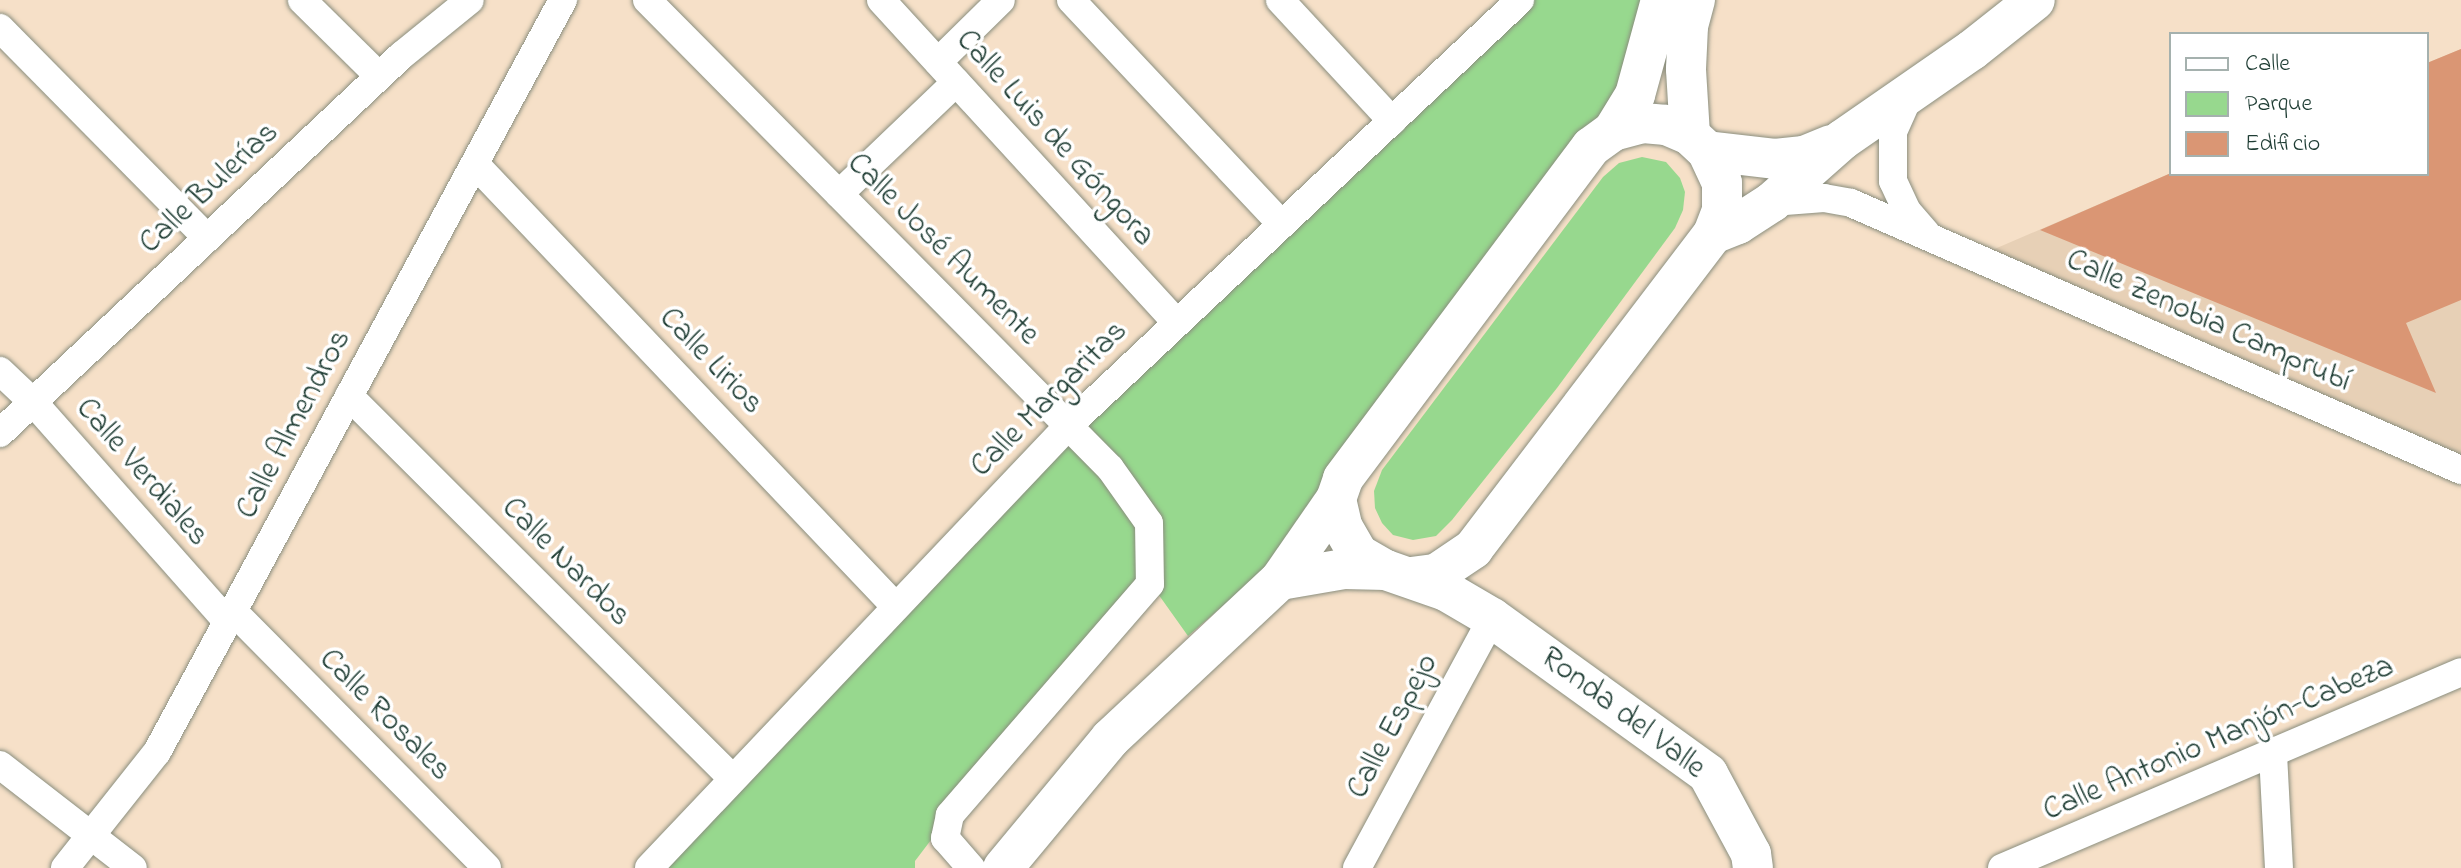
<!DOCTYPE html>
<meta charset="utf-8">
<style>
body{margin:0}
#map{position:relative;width:2461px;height:868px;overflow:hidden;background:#f6e0c8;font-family:"Indie Flower",sans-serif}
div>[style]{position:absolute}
.built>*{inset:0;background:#e7d0b6}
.green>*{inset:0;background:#97d88e}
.building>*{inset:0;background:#da9674}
.roads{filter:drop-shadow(0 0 2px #8a8e7e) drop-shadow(0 0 2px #8a8e7e)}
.street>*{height:28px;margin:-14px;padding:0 14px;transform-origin:14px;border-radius:14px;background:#fff}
.secondary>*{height:40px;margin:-20px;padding:0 20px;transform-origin:20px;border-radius:20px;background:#fff}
span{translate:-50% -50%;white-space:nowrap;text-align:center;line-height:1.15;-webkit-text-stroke:7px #fff;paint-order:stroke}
.street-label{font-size:32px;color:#1f3d34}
.legend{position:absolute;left:2169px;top:32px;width:260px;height:144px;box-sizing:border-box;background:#fff;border:2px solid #a5b1ae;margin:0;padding:10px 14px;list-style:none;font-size:24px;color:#1f3d34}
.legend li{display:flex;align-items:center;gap:16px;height:40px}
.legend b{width:40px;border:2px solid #a5b1ae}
</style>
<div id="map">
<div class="built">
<i style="clip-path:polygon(2461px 49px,2461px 470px,1976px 257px,2171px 173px,2427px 174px,2427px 63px)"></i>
</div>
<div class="green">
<i style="clip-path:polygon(1520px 0,1651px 0,1613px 131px,1312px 529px,1188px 636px,1151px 584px,950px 815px,915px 861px,915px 868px,649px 868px,1068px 426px)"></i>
<i style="clip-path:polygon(1642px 157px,1666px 162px,1680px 178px,1685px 192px,1683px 210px,1675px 228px,1557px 388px,1452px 520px,1436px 536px,1413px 540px,1393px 535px,1382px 523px,1375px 508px,1374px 491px,1382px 470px,1603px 177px,1619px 163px)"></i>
</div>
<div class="building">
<i style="clip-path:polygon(2461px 49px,2461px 300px,2406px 323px,2436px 393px,2040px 230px,2171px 173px,2427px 174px,2427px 63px)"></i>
</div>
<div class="roads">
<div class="street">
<i style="left:302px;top:0;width:108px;rotate:44.6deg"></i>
<i style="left:647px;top:0;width:658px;rotate:45.31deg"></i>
<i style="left:1110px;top:468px;width:67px;rotate:54.7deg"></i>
<i style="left:1149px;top:523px;width:61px;rotate:89.1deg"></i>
<i style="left:1150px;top:584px;width:306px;rotate:130.9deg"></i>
<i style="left:950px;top:815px;width:24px;rotate:102deg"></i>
<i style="left:945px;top:838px;width:40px;rotate:49deg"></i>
<i style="left:881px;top:0;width:438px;rotate:47.5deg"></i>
<i style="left:1071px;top:0;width:308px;rotate:46.8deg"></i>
<i style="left:1280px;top:0;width:165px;rotate:47.2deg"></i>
<i style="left:0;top:28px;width:295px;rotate:45.4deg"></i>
<i style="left:938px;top:62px;width:88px;rotate:-44.5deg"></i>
<i style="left:1909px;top:96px;width:39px;rotate:114deg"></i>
<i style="left:1893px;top:132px;width:49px;rotate:90deg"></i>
<i style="left:1893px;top:181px;width:33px;rotate:65deg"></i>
<i style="left:1907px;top:211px;width:29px;rotate:49deg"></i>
<i style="left:475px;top:164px;width:611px;rotate:46.46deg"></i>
<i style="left:839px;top:194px;width:162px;rotate:-43.7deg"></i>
<i style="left:1772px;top:202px;width:52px;rotate:-4.4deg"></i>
<i style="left:1824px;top:198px;width:27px;rotate:10deg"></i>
<i style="left:1851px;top:203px;width:666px;rotate:23.64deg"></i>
<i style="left:0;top:371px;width:47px;rotate:43.3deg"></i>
<i style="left:34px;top:403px;width:293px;rotate:48.5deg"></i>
<i style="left:349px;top:396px;width:542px;rotate:44.93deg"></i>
<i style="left:0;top:433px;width:552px;rotate:-43.24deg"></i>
<i style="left:402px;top:55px;width:87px;rotate:-39deg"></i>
<i style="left:233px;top:611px;width:361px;rotate:45.3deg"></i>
<i style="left:2273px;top:754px;width:114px;rotate:87deg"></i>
<i style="left:0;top:765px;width:168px;rotate:37.8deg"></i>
<i style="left:65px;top:868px;width:148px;rotate:-51.6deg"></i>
<i style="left:157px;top:752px;width:855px;rotate:-61.64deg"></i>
<i style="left:649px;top:868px;width:609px;rotate:-46.53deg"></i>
<i style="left:1068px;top:426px;width:621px;rotate:-43.3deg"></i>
<i style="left:1357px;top:868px;width:284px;rotate:-61.6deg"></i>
<i style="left:2002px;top:868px;width:499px;rotate:-23.1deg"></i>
</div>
<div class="secondary">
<i style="left:1613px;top:131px;width:42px;rotate:-58.6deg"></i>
<i style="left:1635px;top:95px;width:98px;rotate:-74.7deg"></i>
<i style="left:1690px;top:135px;width:66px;rotate:-93.5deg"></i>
<i style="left:1686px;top:69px;width:43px;rotate:-87.3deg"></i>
<i style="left:1688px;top:26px;width:27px;rotate:-75deg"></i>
<i style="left:1707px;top:151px;width:68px;rotate:6.7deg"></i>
<i style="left:1775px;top:159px;width:29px;rotate:-6deg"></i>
<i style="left:1804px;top:156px;width:29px;rotate:-22deg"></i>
<i style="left:1713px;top:234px;width:27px;rotate:-22deg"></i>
<i style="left:1738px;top:224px;width:40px;rotate:-32.9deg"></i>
<i style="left:1772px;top:202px;width:94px;rotate:-41.5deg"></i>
<i style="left:1842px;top:140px;width:158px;rotate:-34.7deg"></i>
<i style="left:1972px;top:50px;width:80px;rotate:-38.4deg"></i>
<i style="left:1411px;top:577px;width:25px;rotate:-7deg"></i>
<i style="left:1436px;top:574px;width:45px;rotate:-34deg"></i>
<i style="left:1473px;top:549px;width:396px;rotate:-52.7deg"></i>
<i style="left:1713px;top:234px;width:26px;rotate:-69deg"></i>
<i style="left:1722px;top:210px;width:27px;rotate:-90deg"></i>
<i style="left:1722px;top:183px;width:35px;rotate:-115deg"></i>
<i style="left:1707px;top:151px;width:23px;rotate:-137deg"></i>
<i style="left:1690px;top:135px;width:26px;rotate:-157deg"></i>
<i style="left:1666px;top:125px;width:23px;rotate:-175deg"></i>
<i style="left:1643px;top:123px;width:31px;rotate:165deg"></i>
<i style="left:1613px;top:131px;width:27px;rotate:144deg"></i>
<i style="left:1591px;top:147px;width:414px;rotate:126.8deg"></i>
<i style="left:1343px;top:479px;width:21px;rotate:109deg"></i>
<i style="left:1336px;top:499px;width:28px;rotate:77deg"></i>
<i style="left:1342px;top:526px;width:32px;rotate:60deg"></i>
<i style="left:1358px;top:554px;width:32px;rotate:30deg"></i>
<i style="left:1386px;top:570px;width:64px;rotate:19.3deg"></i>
<i style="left:1446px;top:591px;width:53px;rotate:30.4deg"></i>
<i style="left:1492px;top:618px;width:266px;rotate:35.8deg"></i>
<i style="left:1708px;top:774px;width:91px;rotate:61.7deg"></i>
<i style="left:1751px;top:854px;width:14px;rotate:82deg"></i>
<i style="left:1280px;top:580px;width:65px;rotate:-9.8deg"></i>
<i style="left:1344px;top:569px;width:42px;rotate:1.4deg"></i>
<i style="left:1003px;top:868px;width:168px;rotate:-50.3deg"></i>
<i style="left:1110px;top:739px;width:233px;rotate:-43.1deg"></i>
<i style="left:1280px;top:580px;width:98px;rotate:-55.3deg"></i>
</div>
</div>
<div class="street-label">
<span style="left:1054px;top:139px;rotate:48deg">Calle Luis de Góngora</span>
<span style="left:210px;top:189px;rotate:-43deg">Calle Bulerías</span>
<span style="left:942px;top:250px;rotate:45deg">Calle José Aumente</span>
<span style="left:2208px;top:322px;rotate:24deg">Calle Zenobia Camprubí</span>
<span style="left:710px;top:362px;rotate:46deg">Calle Lirios</span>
<span style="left:1050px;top:400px;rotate:-45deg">Calle Margaritas</span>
<span style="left:295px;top:425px;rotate:-62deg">Calle Almendros</span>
<span style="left:141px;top:473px;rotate:49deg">Calle Verdiales</span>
<span style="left:565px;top:563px;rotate:45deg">Calle Nardos</span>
<span style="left:1622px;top:714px;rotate:37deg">Ronda del Valle</span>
<span style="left:384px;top:716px;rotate:45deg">Calle Rosales</span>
<span style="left:1394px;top:727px;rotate:-62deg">Calle Espejo</span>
<span style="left:2219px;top:740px;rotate:-23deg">Calle Antonio Manjón-Cabeza</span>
</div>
<ul class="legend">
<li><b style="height:10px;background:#fff"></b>Calle</li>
<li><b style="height:22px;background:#97d88e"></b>Parque</li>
<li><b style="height:22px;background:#da9674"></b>Edificio</li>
</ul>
</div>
